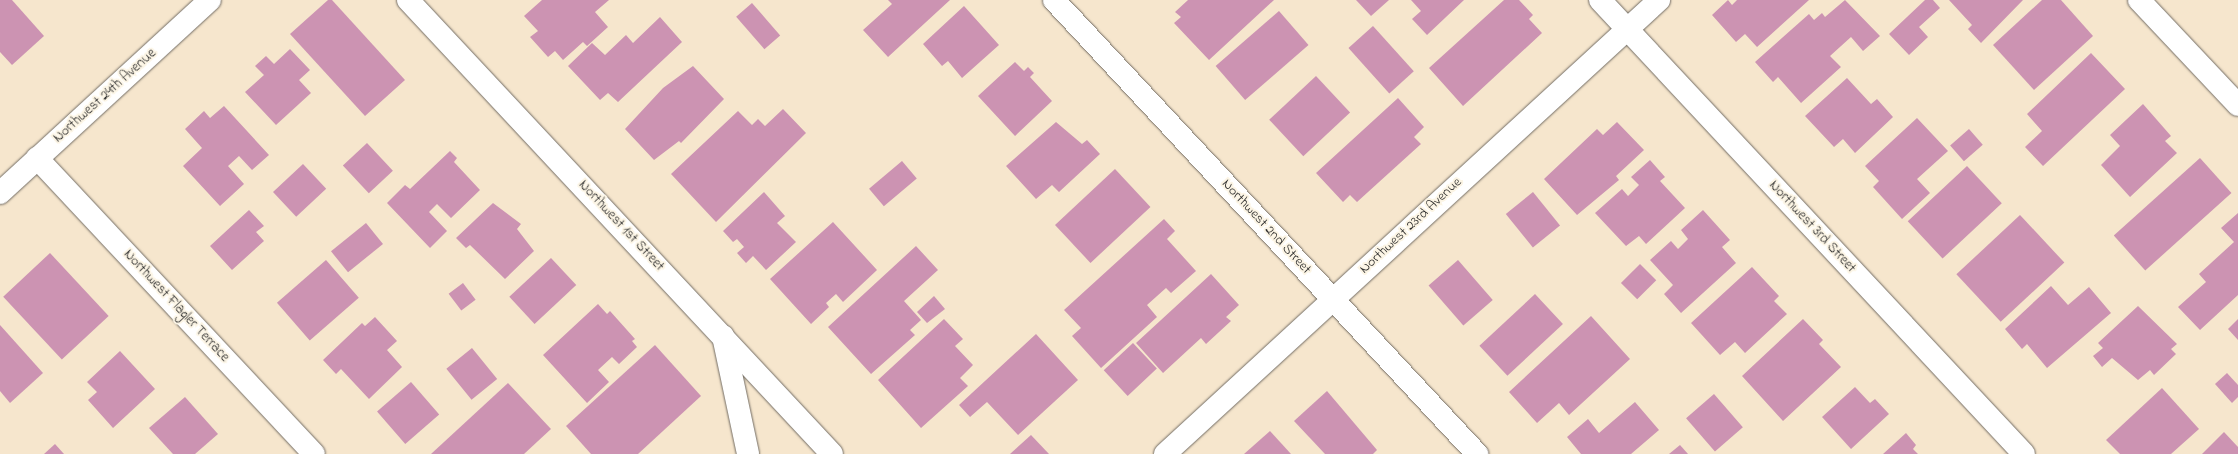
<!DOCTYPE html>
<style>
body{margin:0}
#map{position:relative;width:2238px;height:454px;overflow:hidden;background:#f6e6cd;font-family:"Indie Flower",sans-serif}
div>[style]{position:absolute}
.building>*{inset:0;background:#cc93b2;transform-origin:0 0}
.roads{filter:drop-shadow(0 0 1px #726c64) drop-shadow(0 0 1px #726c64)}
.minor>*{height:22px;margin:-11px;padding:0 11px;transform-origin:11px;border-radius:11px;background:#fff}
span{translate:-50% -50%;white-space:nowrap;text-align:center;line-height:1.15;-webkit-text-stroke:4px #fcf5e5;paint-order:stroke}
.street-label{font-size:14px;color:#2b2b2b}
</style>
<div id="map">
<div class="building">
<i style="clip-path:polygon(0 0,12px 0,44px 36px,12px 65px,0 52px)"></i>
<i style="clip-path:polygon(328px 0,332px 0,405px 80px,365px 116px,290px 34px)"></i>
<i style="clip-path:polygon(542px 0,609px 0,595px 12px,608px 27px,587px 46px,583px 42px,563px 60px,555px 51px,548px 57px,530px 37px,538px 31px,524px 16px)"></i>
<i style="clip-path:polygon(888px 0,950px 0,888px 57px,863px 30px,892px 4px)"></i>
<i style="clip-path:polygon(1188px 0,1274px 0,1209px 60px,1174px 23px,1181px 17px,1175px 12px)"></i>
<i style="clip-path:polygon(1356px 0,1389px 0,1371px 16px)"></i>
<i style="clip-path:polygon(1411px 0,1464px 0,1427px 35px,1412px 19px,1421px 11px)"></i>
<i style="clip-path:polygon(1504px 0,1519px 0,1533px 15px,1529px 19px,1542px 33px,1463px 106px,1429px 68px)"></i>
<i style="clip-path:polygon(1728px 0,1732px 5px,1737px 0,1809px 0,1757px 47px,1745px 34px,1736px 42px,1712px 15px)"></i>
<i style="clip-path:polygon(1845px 0,1880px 36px,1863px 51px,1851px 37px,1830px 56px,1841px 67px,1801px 103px,1778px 77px,1773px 82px,1755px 62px,1809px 14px,1814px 20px,1822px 13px,1825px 17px)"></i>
<i style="clip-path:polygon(1925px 0,1933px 0,1940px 8px,1919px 27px,1928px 37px,1909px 55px,1889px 34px)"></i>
<i style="clip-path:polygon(1949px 0,2023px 0,1981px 43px,1968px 29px,1972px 25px)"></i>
<i style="clip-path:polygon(2042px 0,2061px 0,2093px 36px,2034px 90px,1993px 45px)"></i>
<i style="left:752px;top:3px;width:43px;height:21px;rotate:49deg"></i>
<i style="clip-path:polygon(964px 6px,999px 45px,962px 78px,948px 61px,942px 66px,923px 44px)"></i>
<i style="left:1279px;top:11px;width:45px;height:84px;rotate:49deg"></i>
<i style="clip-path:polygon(660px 17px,682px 42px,618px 102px,608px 93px,600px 100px,568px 66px,592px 43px,605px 55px,626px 35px,633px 43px)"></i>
<i style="left:1373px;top:26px;width:61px;height:33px;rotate:48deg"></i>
<i style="clip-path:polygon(290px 49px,310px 70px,299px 80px,311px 93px,276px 125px,245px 92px,264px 75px,255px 66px,266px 56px,274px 64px)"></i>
<i style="clip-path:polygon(2091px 53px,2125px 89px,2043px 166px,2025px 147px,2042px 131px,2027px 114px)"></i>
<i style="clip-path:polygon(1015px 62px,1024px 71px,1028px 67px,1034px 73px,1030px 77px,1052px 101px,1015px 136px,978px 96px)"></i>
<i style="clip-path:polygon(693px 66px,724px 99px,681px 143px,679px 141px,654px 160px,625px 129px,663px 88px)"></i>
<i style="left:1316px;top:76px;width:50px;height:64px;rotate:47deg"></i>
<i style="clip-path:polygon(1847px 78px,1871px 104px,1877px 99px,1893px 117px,1855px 153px,1843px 139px,1834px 147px,1805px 116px)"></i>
<i style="clip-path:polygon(1398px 98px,1424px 127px,1414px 137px,1421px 144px,1357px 202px,1350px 195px,1343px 202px,1316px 173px)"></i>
<i style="clip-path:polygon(2143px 104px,2171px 136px,2165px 141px,2177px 153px,2130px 197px,2101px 165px,2120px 146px,2110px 135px)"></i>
<i style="clip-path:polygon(224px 106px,269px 155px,252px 170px,239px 156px,228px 166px,244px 184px,220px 206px,183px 166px,202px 148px,185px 129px,204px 111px,210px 118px)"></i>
<i style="clip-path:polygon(783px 109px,806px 133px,716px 222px,671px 174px,738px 111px,752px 125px,758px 119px,765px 126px)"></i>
<i style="clip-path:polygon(1917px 118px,1948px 151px,1917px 179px,1930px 193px,1902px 219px,1873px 187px,1879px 181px,1865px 166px)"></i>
<i style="clip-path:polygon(1056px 122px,1082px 144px,1087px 140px,1100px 154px,1059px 192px,1052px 185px,1036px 199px,1006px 166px)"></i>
<i style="clip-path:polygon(1617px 122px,1644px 150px,1616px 176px,1619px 180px,1577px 215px,1544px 179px,1597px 129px,1603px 135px)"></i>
<i style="left:1969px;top:129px;width:21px;height:25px;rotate:49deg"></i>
<i style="left:367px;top:143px;width:38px;height:33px;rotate:47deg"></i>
<i style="clip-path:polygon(450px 151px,457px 158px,454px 162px,480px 190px,451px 218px,437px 204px,429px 212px,447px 231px,430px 248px,387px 203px,405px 185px,410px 189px)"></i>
<i style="left:2200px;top:158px;width:47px;height:116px;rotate:48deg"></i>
<i style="clip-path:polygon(1650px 160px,1665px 177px,1660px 181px,1685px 208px,1646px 244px,1639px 236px,1626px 246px,1595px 213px,1622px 189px,1628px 196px,1639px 185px,1631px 177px)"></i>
<i style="left:902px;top:161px;width:23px;height:43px;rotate:50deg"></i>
<i style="left:303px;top:164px;width:34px;height:41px;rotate:47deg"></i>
<i style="left:1967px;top:166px;width:51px;height:81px;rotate:47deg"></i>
<i style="left:1115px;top:169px;width:52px;height:82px;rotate:47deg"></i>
<i style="clip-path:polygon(764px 192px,785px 216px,777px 223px,796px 242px,766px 270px,753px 256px,746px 263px,737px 253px,744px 247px,737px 239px,733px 242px,723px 231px)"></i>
<i style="left:1533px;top:192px;width:43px;height:35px;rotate:51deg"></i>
<i style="clip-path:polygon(493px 203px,521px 224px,517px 229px,534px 251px,505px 279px,470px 245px,466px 248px,456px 238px)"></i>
<i style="clip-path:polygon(249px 210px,264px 226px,256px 232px,264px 241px,232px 270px,210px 246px)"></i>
<i style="clip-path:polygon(1703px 210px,1730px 240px,1722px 247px,1736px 263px,1681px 313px,1664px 294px,1673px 285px,1650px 260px,1671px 241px,1678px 249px,1688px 239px,1681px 230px)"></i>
<i style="clip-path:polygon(2238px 213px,2238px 295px,2200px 330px,2178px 307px,2206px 282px,2199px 274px,2234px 242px,2221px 228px)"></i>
<i style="left:2020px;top:215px;width:65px;height:87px;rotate:47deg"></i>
<i style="clip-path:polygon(1164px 219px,1175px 231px,1167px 239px,1196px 271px,1171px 293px,1166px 288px,1147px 305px,1157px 317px,1101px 368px,1072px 336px,1081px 328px,1064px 310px)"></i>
<i style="clip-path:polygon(833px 222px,877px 270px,843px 302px,836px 294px,826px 303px,829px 307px,811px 324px,770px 279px)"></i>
<i style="left:366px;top:223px;width:27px;height:45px;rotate:51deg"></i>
<i style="clip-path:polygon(916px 246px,938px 270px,904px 301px,921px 320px,910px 330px,915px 335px,871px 374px,828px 327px)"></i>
<i style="left:50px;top:253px;width:86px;height:64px;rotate:47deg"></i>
<i style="left:551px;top:258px;width:37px;height:57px;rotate:47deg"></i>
<i style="left:326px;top:260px;width:50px;height:65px;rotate:49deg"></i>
<i style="left:1458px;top:260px;width:53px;height:39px;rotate:49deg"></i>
<i style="left:1640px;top:264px;width:23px;height:27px;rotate:45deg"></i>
<i style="clip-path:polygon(1752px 267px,1779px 296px,1774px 301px,1787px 314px,1745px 353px,1735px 342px,1720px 355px,1691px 323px)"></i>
<i style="clip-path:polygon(1211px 274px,1239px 305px,1226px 317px,1231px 321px,1206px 344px,1201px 338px,1163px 373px,1136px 343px)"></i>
<i style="left:463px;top:283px;width:21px;height:18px;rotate:53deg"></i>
<i style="clip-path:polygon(2051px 286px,2068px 305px,2089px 287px,2111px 313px,2047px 368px,2027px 344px,2022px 349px,2005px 329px)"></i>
<i style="left:1535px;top:294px;width:41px;height:76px;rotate:47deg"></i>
<i style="clip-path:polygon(934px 296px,945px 309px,927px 323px,917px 312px)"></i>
<i style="clip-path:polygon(598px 304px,607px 314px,610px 311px,635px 339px,632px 341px,637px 347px,619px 364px,612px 357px,598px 370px,609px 382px,587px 403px,543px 355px)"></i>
<i style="clip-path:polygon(2138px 306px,2177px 344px,2171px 349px,2176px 354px,2154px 375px,2150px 370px,2138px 380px,2112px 358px,2102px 367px,2093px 356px,2103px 348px,2098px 343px)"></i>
<i style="clip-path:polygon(1591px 316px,1630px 359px,1569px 415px,1559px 403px,1537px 423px,1509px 392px)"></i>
<i style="clip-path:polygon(375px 317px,397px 341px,387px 350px,402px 367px,369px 399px,341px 369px,336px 374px,323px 360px,362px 323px,365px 326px)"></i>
<i style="clip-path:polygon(944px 319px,963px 339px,955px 346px,973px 365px,960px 378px,968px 386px,921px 428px,878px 380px)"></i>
<i style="clip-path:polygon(1803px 319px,1823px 340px,1819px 344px,1841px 367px,1783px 421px,1742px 376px)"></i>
<i style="clip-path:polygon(2238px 319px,2238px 340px,2228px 329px)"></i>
<i style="clip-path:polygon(0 325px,43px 373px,10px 403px,0 391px)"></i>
<i style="clip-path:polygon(1036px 334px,1078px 380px,1018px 435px,987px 402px,970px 417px,959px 405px)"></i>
<i style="left:1133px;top:343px;width:35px;height:40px;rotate:47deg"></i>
<i style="clip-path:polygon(655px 345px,701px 396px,638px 454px,591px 454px,566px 426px)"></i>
<i style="left:472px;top:348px;width:40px;height:33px;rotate:51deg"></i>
<i style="clip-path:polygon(120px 351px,155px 389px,113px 428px,88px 400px,97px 392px,87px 382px)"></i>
<i style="clip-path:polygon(2227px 373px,2238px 385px,2238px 397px,2232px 403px,2215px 384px)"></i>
<i style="left:411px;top:382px;width:43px;height:45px;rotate:49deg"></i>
<i style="clip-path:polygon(508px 383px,551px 429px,524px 454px,431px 454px)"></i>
<i style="clip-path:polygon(1855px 387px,1870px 403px,1875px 399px,1889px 414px,1851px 449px,1822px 417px)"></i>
<i style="clip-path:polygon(2162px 388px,2199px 429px,2171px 454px,2120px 454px,2106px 440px)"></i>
<i style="clip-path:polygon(1327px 391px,1377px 450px,1373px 454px,1325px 454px,1294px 421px)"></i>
<i style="left:1714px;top:394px;width:44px;height:37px;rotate:49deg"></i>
<i style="clip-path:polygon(185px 397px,218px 434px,195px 454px,173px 454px,149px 428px)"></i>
<i style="clip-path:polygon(1635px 402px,1659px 430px,1631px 454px,1581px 454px,1567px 437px,1588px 419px,1599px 433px)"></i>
<i style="clip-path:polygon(1270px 431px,1291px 454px,1244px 454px)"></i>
<i style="clip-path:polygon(2224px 432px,2238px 447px,2238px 454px,2202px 454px)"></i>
<i style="clip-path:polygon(1906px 433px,1916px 445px,1913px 449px,1918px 454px,1883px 454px)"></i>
<i style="clip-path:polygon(1031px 435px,1049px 454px,1010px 454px)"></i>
<i style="clip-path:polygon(55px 444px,64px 454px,44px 454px)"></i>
<i style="clip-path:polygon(1680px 445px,1688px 454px,1669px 454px)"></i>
</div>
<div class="roads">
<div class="minor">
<i style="left:408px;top:0;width:621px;rotate:46.96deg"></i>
<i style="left:1054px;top:0;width:621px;rotate:47.02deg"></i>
<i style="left:1600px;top:0;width:621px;rotate:46.96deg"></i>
<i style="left:2139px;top:0;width:144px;rotate:46.7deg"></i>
<i style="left:37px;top:158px;width:405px;rotate:46.9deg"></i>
<i style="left:0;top:193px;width:285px;rotate:-42.6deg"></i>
<i style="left:723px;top:336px;width:121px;rotate:78deg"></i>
<i style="left:1165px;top:454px;width:671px;rotate:-42.58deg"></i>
</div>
</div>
<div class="street-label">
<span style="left:105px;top:96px;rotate:-42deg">Northwest 24th Avenue</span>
<span style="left:621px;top:226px;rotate:47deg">Northwest 1st Street</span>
<span style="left:1411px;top:226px;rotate:-43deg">Northwest 23rd Avenue</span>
<span style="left:1266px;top:227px;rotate:47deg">Northwest 2nd Street</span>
<span style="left:1812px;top:227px;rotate:47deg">Northwest 3rd Street</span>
<span style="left:176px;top:306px;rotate:47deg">Northwest Flagler Terrace</span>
</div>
</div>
